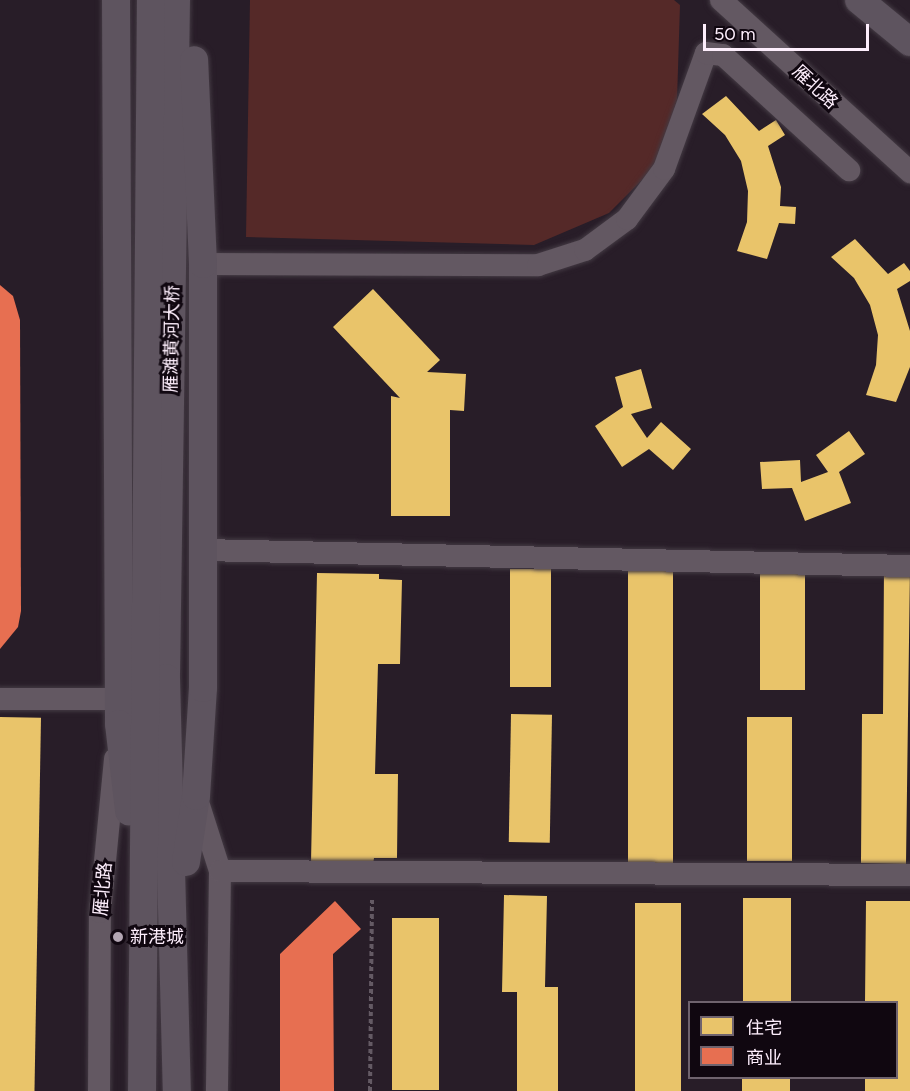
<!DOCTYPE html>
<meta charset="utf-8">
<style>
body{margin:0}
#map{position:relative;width:910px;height:1091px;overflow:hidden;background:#281d28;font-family:Figtree,"Noto Sans SC",sans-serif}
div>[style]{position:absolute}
.green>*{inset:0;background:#552928}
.homes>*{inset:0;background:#e9c46a;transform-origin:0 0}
.shops>*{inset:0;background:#e76f51}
.path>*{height:4px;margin-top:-2px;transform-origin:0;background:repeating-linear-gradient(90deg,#645a64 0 4.5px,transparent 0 7.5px)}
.roads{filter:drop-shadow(0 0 2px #433a43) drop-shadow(0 0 2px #433a43)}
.minor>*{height:22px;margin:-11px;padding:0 11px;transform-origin:11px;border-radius:11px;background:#635862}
.major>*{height:28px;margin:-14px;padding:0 14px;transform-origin:14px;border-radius:14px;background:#5e545f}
.dots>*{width:16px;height:16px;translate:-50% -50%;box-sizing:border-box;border:3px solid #100710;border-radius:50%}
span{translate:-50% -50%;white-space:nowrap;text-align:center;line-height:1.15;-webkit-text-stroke:6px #100710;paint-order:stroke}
.street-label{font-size:18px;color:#fdeefc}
.poi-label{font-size:18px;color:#fdeefc}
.left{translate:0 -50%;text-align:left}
.legend{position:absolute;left:688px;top:1001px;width:210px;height:78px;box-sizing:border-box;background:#100710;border:2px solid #6f636e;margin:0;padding:8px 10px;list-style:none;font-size:18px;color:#fdeefc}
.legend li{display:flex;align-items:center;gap:12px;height:30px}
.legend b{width:30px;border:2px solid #6f636e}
.scale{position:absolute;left:703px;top:24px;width:166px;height:27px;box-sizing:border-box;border:3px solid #fdeefc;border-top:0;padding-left:8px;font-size:18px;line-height:21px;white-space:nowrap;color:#fdeefc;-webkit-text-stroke:4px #100710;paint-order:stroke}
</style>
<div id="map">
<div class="green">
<i style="clip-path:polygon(250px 0,674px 0,680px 5px,677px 100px,655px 167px,609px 213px,534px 245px,246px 237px)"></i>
</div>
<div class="homes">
<i style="clip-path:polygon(726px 96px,759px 131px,776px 120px,785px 135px,768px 146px,781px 187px,780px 206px,796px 207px,795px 224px,779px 223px,767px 259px,737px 251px,747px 222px,748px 191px,741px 161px,725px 135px,702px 114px)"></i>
<i style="clip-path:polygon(855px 239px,888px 274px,904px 263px,910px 271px,910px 281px,897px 289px,910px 331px,910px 367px,896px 402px,866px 395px,876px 365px,878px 335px,870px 305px,854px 278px,831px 257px)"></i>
<i style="clip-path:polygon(373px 289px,440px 360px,427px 372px,466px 374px,464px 411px,450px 410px,450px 516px,391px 516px,391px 396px,400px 398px,333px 327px)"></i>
<i style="clip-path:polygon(641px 369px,652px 408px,631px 414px,647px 438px,661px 422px,691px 449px,673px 470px,649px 449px,622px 467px,595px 426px,623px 407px,615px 377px)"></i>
<i style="clip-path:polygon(849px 431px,865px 454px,839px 472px,851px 503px,805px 521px,792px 488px,762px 489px,760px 462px,800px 460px,801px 482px,828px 472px,816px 455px)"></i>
<i style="clip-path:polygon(884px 566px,910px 567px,906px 864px,861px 863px,862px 714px,883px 714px)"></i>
<i style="left:760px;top:567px;width:45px;height:123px"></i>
<i style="left:628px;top:568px;width:45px;height:297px"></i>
<i style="left:510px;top:569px;width:41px;height:118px"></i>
<i style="clip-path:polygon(317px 573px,379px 574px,379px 579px,402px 580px,400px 664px,378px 664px,375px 774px,398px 774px,397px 858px,374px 858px,373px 864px,311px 862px)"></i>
<i style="left:511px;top:714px;width:41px;height:128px;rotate:1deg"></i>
<i style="left:0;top:717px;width:41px;height:374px;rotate:1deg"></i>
<i style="left:747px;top:717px;width:45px;height:144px"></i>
<i style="clip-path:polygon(504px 895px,547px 896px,545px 987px,558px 987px,558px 1091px,517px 1091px,517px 992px,502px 992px)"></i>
<i style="left:743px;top:898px;width:48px;height:104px"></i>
<i style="clip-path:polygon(866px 901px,910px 901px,910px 1091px,865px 1091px,865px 1078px,896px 1078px,896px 1002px,865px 1002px)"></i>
<i style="left:635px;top:903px;width:46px;height:188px"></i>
<i style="left:392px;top:918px;width:47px;height:172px"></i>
<i style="left:742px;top:1078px;width:48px;height:13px"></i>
</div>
<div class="shops">
<i style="clip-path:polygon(0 285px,13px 296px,20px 320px,21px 611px,18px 627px,0 649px)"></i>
<i style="clip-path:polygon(335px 901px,361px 929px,333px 954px,334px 1091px,280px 1091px,280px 954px)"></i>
</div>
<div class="path">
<i style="left:370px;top:1091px;width:191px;rotate:-89.4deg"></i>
</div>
<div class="roads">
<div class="minor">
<i style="left:721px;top:0;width:256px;rotate:42.3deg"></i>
<i style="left:203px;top:264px;width:335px;rotate:0.2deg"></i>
<i style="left:538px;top:265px;width:49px;rotate:-17.7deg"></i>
<i style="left:585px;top:250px;width:52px;rotate:-36.4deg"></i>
<i style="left:627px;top:219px;width:62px;rotate:-53.5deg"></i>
<i style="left:664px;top:169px;width:123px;rotate:-70.1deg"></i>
<i style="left:706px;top:53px;width:17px;rotate:7deg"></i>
<i style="left:723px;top:55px;width:171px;rotate:42.4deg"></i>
<i style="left:203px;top:550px;width:707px;rotate:1.3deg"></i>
<i style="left:0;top:699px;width:119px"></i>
<i style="left:197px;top:799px;width:76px;rotate:72.3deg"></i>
<i style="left:220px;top:871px;width:220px;rotate:90.8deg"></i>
<i style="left:220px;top:871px;width:690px;rotate:0.33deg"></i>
<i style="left:99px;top:1091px;width:179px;rotate:-89.7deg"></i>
<i style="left:100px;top:912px;width:154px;rotate:-84.4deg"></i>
</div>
<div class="major">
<i style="left:116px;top:0;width:724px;rotate:89.76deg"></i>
<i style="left:119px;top:724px;width:88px;rotate:83.4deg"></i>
<i style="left:176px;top:0;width:678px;rotate:90.85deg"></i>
<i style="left:166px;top:678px;width:413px;rotate:88.5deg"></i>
<i style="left:859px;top:0;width:66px;rotate:39.5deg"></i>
<i style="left:186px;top:862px;width:67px;rotate:-81.4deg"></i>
<i style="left:196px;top:796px;width:108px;rotate:-86.3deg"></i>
<i style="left:203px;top:688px;width:424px;rotate:-90deg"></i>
<i style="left:203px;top:264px;width:204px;rotate:-92.5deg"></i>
<i style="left:142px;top:1091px;width:1091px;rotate:-89.53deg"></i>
</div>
</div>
<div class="dots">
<i style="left:118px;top:937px;background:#b2a5b2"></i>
</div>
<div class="street-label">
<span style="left:815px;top:87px;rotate:43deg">雁北路</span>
<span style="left:172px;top:339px;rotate:-89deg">雁滩黄河大桥</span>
<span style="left:103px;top:889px;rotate:-85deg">雁北路</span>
</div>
<div class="poi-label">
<span class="left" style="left:130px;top:937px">新港城</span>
</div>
<ul class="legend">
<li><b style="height:16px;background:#e9c46a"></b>住宅</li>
<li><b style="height:16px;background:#e76f51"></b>商业</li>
</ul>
<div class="scale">50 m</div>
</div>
